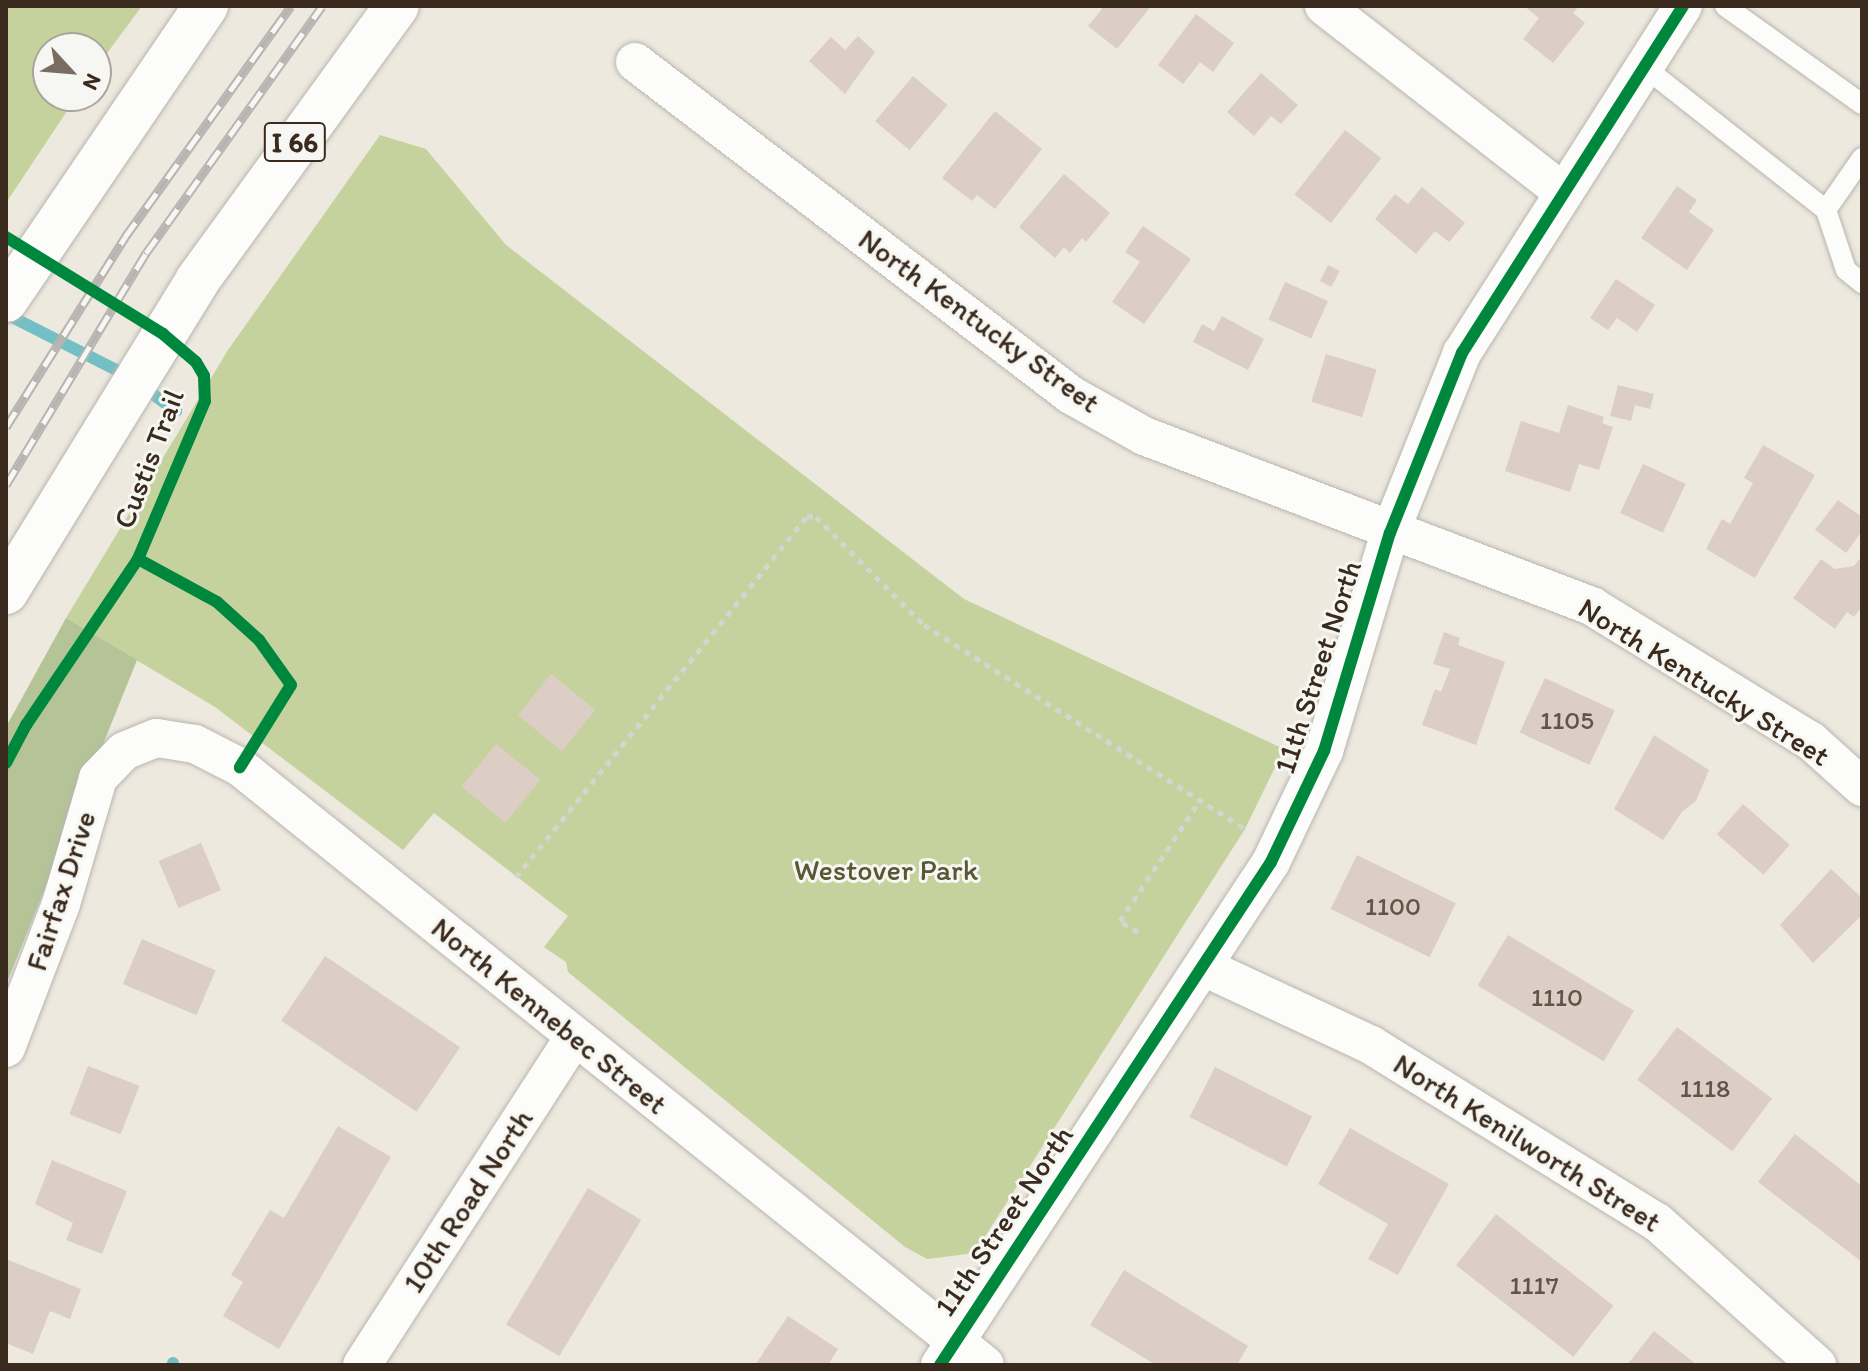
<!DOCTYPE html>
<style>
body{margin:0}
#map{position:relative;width:1868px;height:1371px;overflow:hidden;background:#ede9df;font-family:Itim,sans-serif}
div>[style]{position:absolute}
.green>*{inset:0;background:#c6d29d}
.forest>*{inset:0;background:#b4c497}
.stream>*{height:12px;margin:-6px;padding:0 6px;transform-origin:6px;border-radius:6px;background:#72c0c5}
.building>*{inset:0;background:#dccec5;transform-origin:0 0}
.path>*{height:5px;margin-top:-2.5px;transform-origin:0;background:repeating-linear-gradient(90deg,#d6d4d1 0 6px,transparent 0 12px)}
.roads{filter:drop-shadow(0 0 2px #b9b5ae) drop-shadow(0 0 2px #b9b5ae)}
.service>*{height:20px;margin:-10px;padding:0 10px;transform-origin:10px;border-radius:10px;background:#fcfcfa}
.minor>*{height:38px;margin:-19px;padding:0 19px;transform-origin:19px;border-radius:19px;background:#fcfcfa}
.motorway>*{height:44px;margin:-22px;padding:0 22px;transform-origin:22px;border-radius:22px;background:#fcfcfa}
.rail>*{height:9px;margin-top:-4.5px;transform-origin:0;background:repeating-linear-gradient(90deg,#f6f6f2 0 18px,#b7b4b1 0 36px);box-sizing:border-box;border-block:2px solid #b7b4b1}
.cycleway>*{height:12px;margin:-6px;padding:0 6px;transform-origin:6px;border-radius:6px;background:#00873e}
span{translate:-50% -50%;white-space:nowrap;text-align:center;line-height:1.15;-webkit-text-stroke:6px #f6f6f2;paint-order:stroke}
.number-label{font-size:26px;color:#635348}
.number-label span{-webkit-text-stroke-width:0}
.shield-label span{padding:2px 6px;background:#f6f6f2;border:2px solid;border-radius:6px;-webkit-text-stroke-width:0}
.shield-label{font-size:28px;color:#3b2a1e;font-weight:700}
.street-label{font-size:30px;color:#3b2a1e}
.park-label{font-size:30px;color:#5b5734}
.frame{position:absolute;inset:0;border:8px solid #3b2a1e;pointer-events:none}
.north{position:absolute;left:32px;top:32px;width:80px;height:80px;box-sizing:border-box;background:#f6f6f2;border:2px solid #aba49d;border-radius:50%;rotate:116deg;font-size:22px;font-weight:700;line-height:32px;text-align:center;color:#3b2a1e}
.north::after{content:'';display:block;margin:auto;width:28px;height:36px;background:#796d62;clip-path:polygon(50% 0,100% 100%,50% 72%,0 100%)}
</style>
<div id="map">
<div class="green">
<i style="clip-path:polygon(6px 6px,142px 6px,96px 68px,96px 48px,48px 48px,48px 96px,77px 96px,6px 203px)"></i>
<i style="clip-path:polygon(380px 135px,426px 149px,506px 245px,964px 599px,1284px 749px,1245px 829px,979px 1246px,967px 1254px,927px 1259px,905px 1247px,568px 972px,566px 962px,544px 947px,568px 916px,434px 813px,403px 850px,215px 707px,66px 618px,228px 350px)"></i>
</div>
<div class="forest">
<i style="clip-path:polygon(66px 618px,137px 660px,6px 985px,6px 727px)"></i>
</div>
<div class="stream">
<i style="left:6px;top:314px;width:137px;rotate:26.9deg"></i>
<i style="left:143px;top:387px;width:41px;rotate:36deg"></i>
<i style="left:173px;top:1365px;width:2px;rotate:-90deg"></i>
</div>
<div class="building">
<i style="clip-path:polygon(1098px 6px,1151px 6px,1117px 49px,1088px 26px,1102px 9px)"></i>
<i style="clip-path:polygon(1524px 6px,1579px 6px,1573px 13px,1585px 23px,1553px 63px,1523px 39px,1539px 18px)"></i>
<i style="clip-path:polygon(1196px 14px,1234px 43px,1213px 72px,1200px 62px,1183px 84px,1158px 65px)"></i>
<i style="clip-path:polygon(858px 36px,875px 52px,845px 94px,809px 61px,831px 37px,845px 50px)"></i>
<i style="clip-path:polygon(1261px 73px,1298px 105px,1281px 124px,1271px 116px,1254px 136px,1227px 112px)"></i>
<i style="left:913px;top:76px;width:45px;height:59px;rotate:40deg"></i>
<i style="clip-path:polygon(995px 111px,1042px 149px,995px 209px,977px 195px,972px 201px,942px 178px)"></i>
<i style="left:1345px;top:130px;width:46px;height:82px;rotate:38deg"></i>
<i style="clip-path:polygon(1064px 174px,1110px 213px,1086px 242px,1082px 238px,1070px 253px,1064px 247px,1055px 258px,1019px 227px)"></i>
<i style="clip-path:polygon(1677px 186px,1697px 200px,1689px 212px,1714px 230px,1687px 270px,1641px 238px)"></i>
<i style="clip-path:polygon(1422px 187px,1465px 223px,1449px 242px,1435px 231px,1416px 254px,1375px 219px,1395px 194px,1408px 204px)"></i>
<i style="clip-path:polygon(1143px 226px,1191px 259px,1144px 324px,1112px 302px,1140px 262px,1125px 252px)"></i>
<i style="left:1328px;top:265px;width:13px;height:18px;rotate:27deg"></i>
<i style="clip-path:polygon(1616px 279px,1655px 305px,1637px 332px,1617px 318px,1608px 330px,1590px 318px)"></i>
<i style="left:1285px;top:282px;width:47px;height:41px;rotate:24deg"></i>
<i style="clip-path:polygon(1222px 316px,1264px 339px,1248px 370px,1193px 342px,1202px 324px,1214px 331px)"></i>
<i style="left:1326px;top:354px;width:53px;height:50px;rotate:17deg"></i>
<i style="clip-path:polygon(1618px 385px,1654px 394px,1650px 409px,1635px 405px,1631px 421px,1610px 416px)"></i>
<i style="clip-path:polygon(1568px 405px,1604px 417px,1602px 423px,1613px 427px,1599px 470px,1579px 464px,1570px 492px,1505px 471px,1521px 421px,1559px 433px)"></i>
<i style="clip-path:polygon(1763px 445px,1815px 475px,1755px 578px,1706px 549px,1722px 519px,1730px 524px,1753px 483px,1744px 478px)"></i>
<i style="left:1643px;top:464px;width:47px;height:54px;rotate:25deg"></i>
<i style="clip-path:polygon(1838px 500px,1862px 517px,1862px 531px,1846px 553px,1815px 530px)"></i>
<i style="clip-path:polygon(1862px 556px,1862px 606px,1854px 617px,1847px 612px,1835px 629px,1793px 598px,1821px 559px,1835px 569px,1854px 566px)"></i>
<i style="clip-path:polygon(1444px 632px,1460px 638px,1458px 645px,1505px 662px,1476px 745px,1422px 725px,1435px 689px,1441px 692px,1450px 669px,1433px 664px)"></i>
<i style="left:551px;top:674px;width:57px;height:53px;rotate:39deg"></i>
<i style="left:1545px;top:678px;width:77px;height:60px;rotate:25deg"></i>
<i style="clip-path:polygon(1654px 735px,1709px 770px,1696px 801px,1682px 812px,1663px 840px,1614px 809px)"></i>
<i style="left:496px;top:744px;width:57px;height:55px;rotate:39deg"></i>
<i style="left:1743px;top:804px;width:62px;height:40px;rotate:41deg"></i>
<i style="left:201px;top:843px;width:51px;height:46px;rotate:67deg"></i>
<i style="left:1357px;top:855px;width:110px;height:60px;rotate:26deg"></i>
<i style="clip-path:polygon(1831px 869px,1862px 898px,1862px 915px,1813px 963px,1780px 925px)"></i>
<i style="left:1508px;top:935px;width:147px;height:59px;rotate:31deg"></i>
<i style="left:142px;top:939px;width:80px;height:49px;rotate:23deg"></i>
<i style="left:325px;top:956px;width:163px;height:78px;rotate:34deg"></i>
<i style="left:1677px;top:1027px;width:119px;height:66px;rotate:37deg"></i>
<i style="left:88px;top:1066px;width:55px;height:52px;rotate:21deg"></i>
<i style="left:1215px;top:1067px;width:109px;height:56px;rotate:27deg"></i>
<i style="clip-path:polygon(338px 1126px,391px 1157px,279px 1349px,223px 1316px,243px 1282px,231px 1275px,270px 1210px,284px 1218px)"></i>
<i style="clip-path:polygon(1350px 1128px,1449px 1184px,1398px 1275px,1368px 1259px,1388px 1224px,1318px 1184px)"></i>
<i style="clip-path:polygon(1795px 1134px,1862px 1186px,1862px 1262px,1758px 1182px)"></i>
<i style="clip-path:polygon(52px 1160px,127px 1191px,102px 1254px,66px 1240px,73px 1223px,35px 1204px)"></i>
<i style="left:588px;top:1188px;width:62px;height:159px;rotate:31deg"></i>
<i style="left:1496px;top:1214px;width:149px;height:65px;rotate:38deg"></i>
<i style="clip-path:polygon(6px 1259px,81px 1289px,70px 1319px,50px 1311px,33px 1354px,6px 1343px)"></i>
<i style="clip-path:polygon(1124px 1270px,1248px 1346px,1237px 1365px,1156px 1365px,1090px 1325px)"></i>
<i style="clip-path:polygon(788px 1316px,838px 1349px,828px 1365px,755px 1365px)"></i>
<i style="clip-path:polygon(1654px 1331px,1697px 1365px,1627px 1365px)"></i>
</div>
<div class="path">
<i style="left:516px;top:877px;width:464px;rotate:-51.1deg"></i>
<i style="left:807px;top:516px;width:9px;rotate:6deg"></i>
<i style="left:816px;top:517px;width:153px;rotate:45deg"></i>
<i style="left:924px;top:625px;width:380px;rotate:32.4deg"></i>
<i style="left:1138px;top:932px;width:21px;rotate:-149deg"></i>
<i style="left:1120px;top:921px;width:145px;rotate:-56.5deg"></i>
</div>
<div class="roads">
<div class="service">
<i style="left:1725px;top:6px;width:168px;rotate:35.6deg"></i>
<i style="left:1643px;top:66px;width:233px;rotate:38.2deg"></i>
<i style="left:1826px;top:210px;width:63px;rotate:71.6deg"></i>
<i style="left:1846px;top:270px;width:21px;rotate:39deg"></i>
<i style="left:1826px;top:210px;width:63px;rotate:-55.3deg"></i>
</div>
<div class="minor">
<i style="left:1324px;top:6px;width:303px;rotate:37.9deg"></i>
<i style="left:635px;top:62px;width:549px;rotate:37.37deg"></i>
<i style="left:1071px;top:395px;width:84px;rotate:29.3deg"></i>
<i style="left:1144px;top:436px;width:480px;rotate:20.8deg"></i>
<i style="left:1593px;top:607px;width:256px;rotate:31.6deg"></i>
<i style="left:1811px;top:741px;width:69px;rotate:42deg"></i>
<i style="left:1206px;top:968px;width:182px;rotate:25deg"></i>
<i style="left:1371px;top:1045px;width:336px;rotate:31.8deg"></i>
<i style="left:1657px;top:1222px;width:215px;rotate:41.8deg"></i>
<i style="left:6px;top:1048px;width:154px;rotate:-69.1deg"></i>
<i style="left:61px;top:904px;width:131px;rotate:-73.6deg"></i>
<i style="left:98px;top:778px;width:37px;rotate:-46deg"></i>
<i style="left:124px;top:751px;width:35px;rotate:-22deg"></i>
<i style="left:157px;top:738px;width:38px;rotate:9deg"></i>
<i style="left:195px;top:744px;width:51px;rotate:27.1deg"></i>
<i style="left:240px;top:767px;width:955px;rotate:38.75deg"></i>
<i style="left:362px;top:1365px;width:391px;rotate:-57.1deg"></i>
<i style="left:940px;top:1365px;width:602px;rotate:-56.65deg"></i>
<i style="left:1271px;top:862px;width:123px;rotate:-64.5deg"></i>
<i style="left:1324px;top:751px;width:228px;rotate:-73.2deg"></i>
<i style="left:1390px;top:533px;width:194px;rotate:-68.2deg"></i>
<i style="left:1462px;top:353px;width:411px;rotate:-57.5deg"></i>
</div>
<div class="motorway">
<i style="left:6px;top:300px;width:356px;rotate:-55.8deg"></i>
<i style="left:6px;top:592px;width:365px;rotate:-58.4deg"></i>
<i style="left:197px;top:281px;width:340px;rotate:-54deg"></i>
</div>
</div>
<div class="rail">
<i style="left:6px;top:427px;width:224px;rotate:-57.9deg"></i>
<i style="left:125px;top:237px;width:284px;rotate:-54.3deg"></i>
<i style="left:6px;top:485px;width:271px;rotate:-58.9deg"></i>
<i style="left:146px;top:253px;width:303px;rotate:-54.5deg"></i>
</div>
<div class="cycleway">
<i style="left:6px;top:237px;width:185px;rotate:31.7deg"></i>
<i style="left:163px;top:334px;width:43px;rotate:40.3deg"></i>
<i style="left:196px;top:362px;width:16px;rotate:60deg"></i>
<i style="left:204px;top:376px;width:25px;rotate:88deg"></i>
<i style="left:205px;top:401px;width:172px;rotate:113deg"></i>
<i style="left:138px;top:559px;width:200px;rotate:124deg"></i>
<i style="left:26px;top:725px;width:43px;rotate:117.8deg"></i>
<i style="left:138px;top:559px;width:90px;rotate:28.6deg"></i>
<i style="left:217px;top:602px;width:57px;rotate:42.1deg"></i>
<i style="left:259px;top:640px;width:55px;rotate:54.6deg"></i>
<i style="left:291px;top:685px;width:97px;rotate:121.9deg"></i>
<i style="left:940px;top:1365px;width:602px;rotate:-56.65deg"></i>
<i style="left:1271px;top:862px;width:123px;rotate:-64.5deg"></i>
<i style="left:1324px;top:751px;width:228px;rotate:-73.2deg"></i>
<i style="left:1390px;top:533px;width:194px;rotate:-68.2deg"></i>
<i style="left:1462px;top:353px;width:411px;rotate:-57.5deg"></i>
</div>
<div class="number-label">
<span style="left:1567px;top:721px">1105</span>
<span style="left:1393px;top:907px">1100</span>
<span style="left:1557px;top:998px">1110</span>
<span style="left:1705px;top:1089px">1118</span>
<span style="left:1534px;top:1286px">1117</span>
</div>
<div class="shield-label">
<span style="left:295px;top:142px">I 66</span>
</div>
<div class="street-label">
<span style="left:979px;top:321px;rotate:36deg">North Kentucky Street</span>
<span style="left:149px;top:459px;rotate:-69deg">Custis Trail</span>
<span style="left:1318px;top:667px;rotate:-72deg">11th Street North</span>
<span style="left:1704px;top:682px;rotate:32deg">North Kentucky Street</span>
<span style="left:61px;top:891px;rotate:-72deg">Fairfax Drive</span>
<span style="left:549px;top:1016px;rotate:39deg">North Kennebec Street</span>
<span style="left:1527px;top:1143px;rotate:32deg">North Kenilworth Street</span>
<span style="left:468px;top:1201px;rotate:-57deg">10th Road North</span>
<span style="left:1004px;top:1221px;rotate:-56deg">11th Street North</span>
</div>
<div class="park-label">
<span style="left:886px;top:870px">Westover Park</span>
</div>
<div class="frame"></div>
<div class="north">N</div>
</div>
